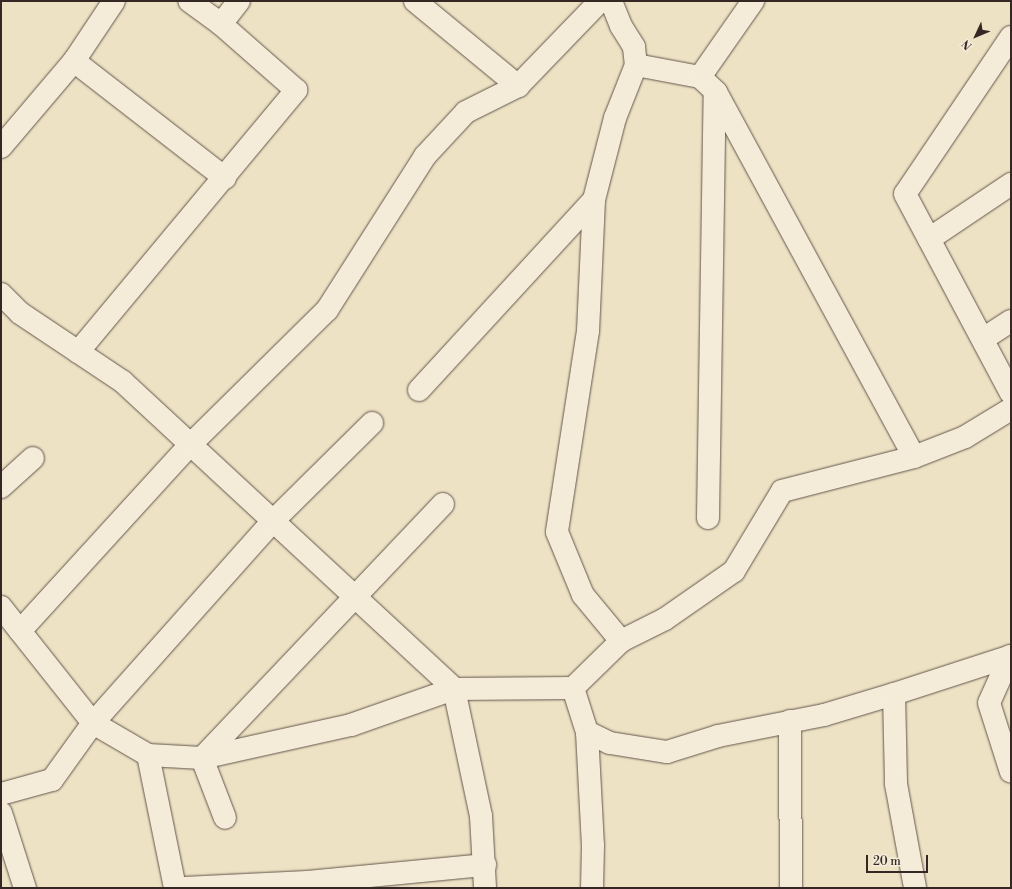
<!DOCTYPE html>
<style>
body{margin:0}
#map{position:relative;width:1012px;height:889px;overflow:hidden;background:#eee2c4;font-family:"Libre Bodoni",serif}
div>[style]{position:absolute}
.roads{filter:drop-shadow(0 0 1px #63564c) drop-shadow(0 0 1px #63564c)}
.minor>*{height:22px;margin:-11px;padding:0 11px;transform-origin:11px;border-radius:11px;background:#f4ecd9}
span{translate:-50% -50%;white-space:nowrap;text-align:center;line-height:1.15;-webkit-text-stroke:3px #f4ecd9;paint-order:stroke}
.frame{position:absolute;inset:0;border:2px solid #352824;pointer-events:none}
.north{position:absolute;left:956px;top:16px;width:40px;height:40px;-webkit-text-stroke:3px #f4ecd9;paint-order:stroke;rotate:226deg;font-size:11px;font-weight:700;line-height:16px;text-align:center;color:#352824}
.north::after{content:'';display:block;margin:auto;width:14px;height:18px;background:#352824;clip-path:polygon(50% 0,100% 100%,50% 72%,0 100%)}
.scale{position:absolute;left:866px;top:855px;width:62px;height:18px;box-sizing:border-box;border:2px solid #352824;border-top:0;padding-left:5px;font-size:12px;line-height:14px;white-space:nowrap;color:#352824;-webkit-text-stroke:3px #f4ecd9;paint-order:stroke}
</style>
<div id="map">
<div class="roads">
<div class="minor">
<i style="left:415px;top:1px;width:134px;rotate:39.5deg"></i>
<i style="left:518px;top:86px;width:118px;rotate:-46deg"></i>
<i style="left:611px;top:1px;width:27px;rotate:68deg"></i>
<i style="left:621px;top:26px;width:25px;rotate:58deg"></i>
<i style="left:634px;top:47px;width:18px;rotate:84deg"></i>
<i style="left:636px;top:65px;width:57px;rotate:111.6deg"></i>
<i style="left:615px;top:118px;width:85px;rotate:104.4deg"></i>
<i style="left:594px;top:200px;width:131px;rotate:92.6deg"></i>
<i style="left:588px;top:331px;width:203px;rotate:98.8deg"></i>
<i style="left:557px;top:532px;width:68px;rotate:67.6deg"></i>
<i style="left:583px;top:595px;width:60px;rotate:50.4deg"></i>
<i style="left:221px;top:24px;width:29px;rotate:-52deg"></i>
<i style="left:1011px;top:37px;width:189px;rotate:124deg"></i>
<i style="left:905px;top:194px;width:225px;rotate:62deg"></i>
<i style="left:74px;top:61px;width:191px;rotate:37.8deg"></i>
<i style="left:636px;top:65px;width:65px;rotate:10.6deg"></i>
<i style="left:700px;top:77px;width:22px;rotate:43deg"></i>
<i style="left:716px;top:92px;width:415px;rotate:61.5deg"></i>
<i style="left:700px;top:77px;width:93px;rotate:-55.1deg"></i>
<i style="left:1px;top:147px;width:113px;rotate:-49.7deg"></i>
<i style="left:74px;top:61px;width:72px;rotate:-56.3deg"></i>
<i style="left:929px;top:239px;width:99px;rotate:-33.9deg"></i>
<i style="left:1px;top:294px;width:27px;rotate:45deg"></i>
<i style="left:20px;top:313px;width:124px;rotate:33.8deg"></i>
<i style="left:123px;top:382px;width:451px;rotate:42.8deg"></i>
<i style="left:454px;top:689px;width:130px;rotate:78deg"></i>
<i style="left:481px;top:816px;width:72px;rotate:86.8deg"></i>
<i style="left:983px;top:339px;width:33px;rotate:-33deg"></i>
<i style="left:78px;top:352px;width:341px;rotate:-50.2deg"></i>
<i style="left:296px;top:90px;width:100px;rotate:-138.7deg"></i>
<i style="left:221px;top:24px;width:39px;rotate:-144deg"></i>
<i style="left:419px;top:390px;width:258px;rotate:-47.4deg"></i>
<i style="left:1px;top:487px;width:43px;rotate:-42.2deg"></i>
<i style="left:708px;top:518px;width:424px;rotate:-89.1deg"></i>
<i style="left:1px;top:607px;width:148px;rotate:51.6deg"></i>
<i style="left:93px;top:723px;width:64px;rotate:30.2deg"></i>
<i style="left:148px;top:755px;width:54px;rotate:3.2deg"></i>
<i style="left:202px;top:758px;width:64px;rotate:69deg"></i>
<i style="left:20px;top:631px;width:253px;rotate:-47.6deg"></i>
<i style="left:191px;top:444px;width:191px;rotate:-44.6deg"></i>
<i style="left:327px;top:310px;width:183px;rotate:-57.5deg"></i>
<i style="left:425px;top:156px;width:60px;rotate:-47deg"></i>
<i style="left:466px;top:112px;width:58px;rotate:-26.6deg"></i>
<i style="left:1010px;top:656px;width:51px;rotate:114.1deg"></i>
<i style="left:989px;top:703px;width:72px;rotate:72.3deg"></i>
<i style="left:573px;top:688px;width:46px;rotate:72.3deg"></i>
<i style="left:587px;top:732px;width:25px;rotate:26deg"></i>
<i style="left:610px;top:743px;width:58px;rotate:9deg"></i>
<i style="left:667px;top:752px;width:53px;rotate:-17.4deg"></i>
<i style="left:718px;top:736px;width:108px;rotate:-11.2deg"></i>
<i style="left:824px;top:715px;width:73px;rotate:-16.7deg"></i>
<i style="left:894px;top:694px;width:90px;rotate:88.7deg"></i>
<i style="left:896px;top:784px;width:106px;rotate:79.6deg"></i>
<i style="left:894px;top:694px;width:123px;rotate:-18deg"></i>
<i style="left:790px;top:721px;width:167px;rotate:89.7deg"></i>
<i style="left:587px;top:732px;width:113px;rotate:87deg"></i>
<i style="left:593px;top:845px;width:43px;rotate:91.3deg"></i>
<i style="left:148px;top:755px;width:136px;rotate:78.5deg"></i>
<i style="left:202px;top:758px;width:153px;rotate:-12.5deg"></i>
<i style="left:351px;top:725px;width:109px;rotate:-19.3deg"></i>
<i style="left:454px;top:689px;width:119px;rotate:-0.5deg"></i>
<i style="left:573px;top:688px;width:67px;rotate:-44.4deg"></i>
<i style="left:621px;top:641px;width:49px;rotate:-26.6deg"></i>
<i style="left:665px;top:619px;width:84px;rotate:-34.8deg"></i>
<i style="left:734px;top:571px;width:93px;rotate:-59deg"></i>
<i style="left:782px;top:491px;width:136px;rotate:-14.4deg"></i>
<i style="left:914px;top:457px;width:55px;rotate:-21.4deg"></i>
<i style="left:965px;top:437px;width:54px;rotate:-31.3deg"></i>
<i style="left:202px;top:758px;width:350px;rotate:-46.5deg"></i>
<i style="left:1px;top:794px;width:53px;rotate:-15.4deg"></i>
<i style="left:52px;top:780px;width:70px;rotate:-54.3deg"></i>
<i style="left:93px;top:723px;width:272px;rotate:-48.3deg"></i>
<i style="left:274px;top:520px;width:138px;rotate:-44.7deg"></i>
<i style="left:1px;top:813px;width:79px;rotate:72.3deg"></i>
<i style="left:184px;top:888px;width:124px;rotate:-2.8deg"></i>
<i style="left:308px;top:882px;width:178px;rotate:-5.5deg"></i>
</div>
</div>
<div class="frame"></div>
<div class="north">N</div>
<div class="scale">20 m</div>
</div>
